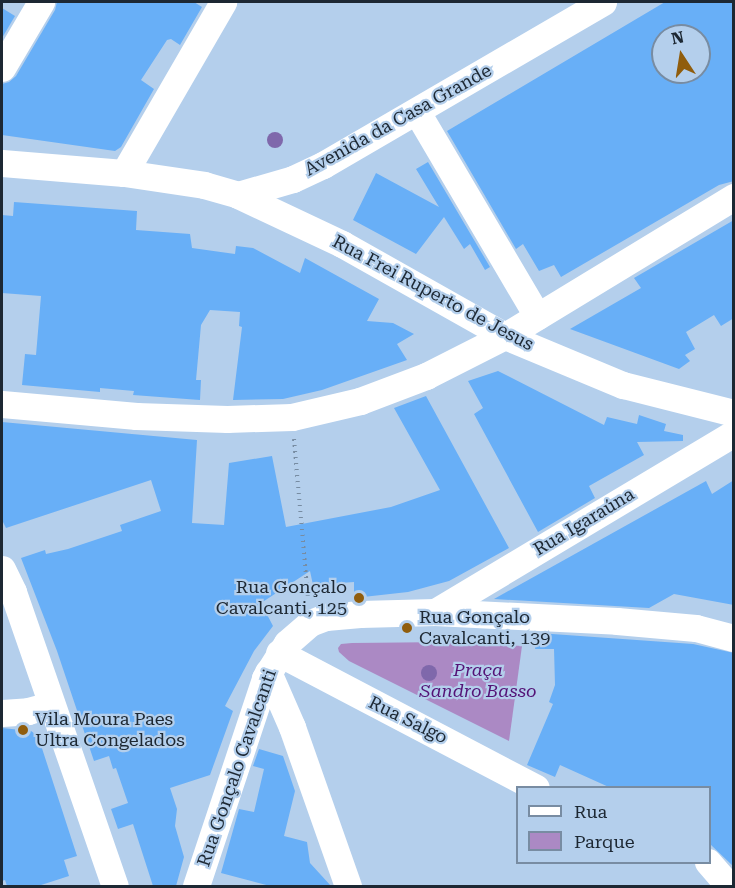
<!DOCTYPE html>
<meta charset="utf-8">
<style>
body{margin:0}
#map{position:relative;width:735px;height:888px;overflow:hidden;background:#b4cfec;font-family:"Roboto Serif",serif}
div>[style]{position:absolute}
.green>*{inset:0;background:#ab89c4}
.building>*{inset:0;background:#68aff7}
.path>*{height:4px;margin-top:-2px;transform-origin:0;background:repeating-linear-gradient(90deg,#778ca2 0 1.5px,transparent 0 6px)}
.minor>*{height:27px;margin:-13.5px;padding:0 13.5px;transform-origin:13.5px;border-radius:13.5px;background:#fff}
.trees>*{width:16px;height:16px;margin:-8px;border-radius:50%;background:#7f68ab}
.dots>*{width:16px;height:16px;translate:-50% -50%;box-sizing:border-box;border:3px solid #b4cfec;border-radius:50%}
span{translate:-50% -50%;white-space:nowrap;text-align:center;line-height:1.15;-webkit-text-stroke:4.5px #b4cfec;paint-order:stroke}
.street-label{font-size:18px;color:#1d2833}
.poi-label{font-size:18px;color:#1d2833}
.right{translate:-100% -50%;text-align:right}
.left{translate:0 -50%;text-align:left}
.park-label{font-size:18px;color:#541376;font-style:italic}
.frame{position:absolute;inset:0;border:3px solid #1d2833;pointer-events:none}
.legend{position:absolute;left:516px;top:786px;width:195px;height:78px;box-sizing:border-box;background:#b4cfec;border:2px solid #788ca2;margin:0;padding:8px 10px;list-style:none;font-size:18px;color:#1d2833}
.legend li{display:flex;align-items:center;gap:12px;height:30px}
.legend b{width:30px;border:2px solid #788ca2}
.north{position:absolute;left:651px;top:24px;width:60px;height:60px;box-sizing:border-box;background:#b4cfec;border:2px solid #788ca2;border-radius:50%;rotate:348deg;font-size:16px;font-weight:700;line-height:24px;text-align:center;color:#1d2833}
.north::after{content:'';display:block;margin:auto;width:21px;height:27px;background:#905d0d;clip-path:polygon(50% 0,100% 100%,50% 72%,0 100%)}
</style>
<div id="map">
<div class="green">
<i style="clip-path:polygon(449px 642px,522px 646px,509px 741px,349px 661px,339px 652px,338px 648px,341px 644px,352px 643px)"></i>
</div>
<div class="building">
<i style="clip-path:polygon(57px 2px,194px 2px,202px 7px,180px 45px,171px 39px,167px 40px,141px 80px,154px 89px,121px 147px,115px 151px,2px 135px,2px 84px,9px 82px,16px 76px,55px 10px)"></i>
<i style="clip-path:polygon(evenodd,665px 2px,734px 2px,734px 181px,719px 185px,561px 277px,554px 265px,539px 271px,523px 244px,516px 249px,447px 131px,665px 2px,663px 36px,699px 36px,699px 72px,663px 72px,663px 36px)"></i>
<i style="clip-path:polygon(2px 8px,15px 16px,2px 38px)"></i>
<i style="clip-path:polygon(428px 162px,490px 267px,485px 270px,470px 244px,464px 249px,444px 217px,416px 254px,353px 220px,376px 173px,439px 207px,416px 169px)"></i>
<i style="clip-path:polygon(14px 202px,137px 211px,136px 230px,190px 234px,192px 248px,235px 254px,236px 246px,253px 248px,300px 273px,305px 258px,379px 299px,367px 321px,393px 323px,414px 334px,397px 344px,407px 360px,322px 390px,283px 399px,233px 400px,242px 327px,239px 326px,240px 312px,210px 310px,201px 325px,196px 380px,201px 380px,200px 400px,133px 395px,134px 391px,100px 388px,100px 392px,22px 385px,25px 354px,36px 355px,41px 296px,2px 293px,2px 215px,13px 216px)"></i>
<i style="clip-path:polygon(734px 220px,734px 318px,721px 326px,714px 315px,686px 332px,695px 349px,685px 355px,690px 361px,679px 369px,570px 329px,641px 288px,634px 278px)"></i>
<i style="clip-path:polygon(498px 371px,604px 425px,607px 417px,637px 424px,639px 415px,666px 424px,664px 431px,683px 435px,683px 441px,637px 442px,644px 455px,589px 486px,595px 498px,538px 532px,474px 414px,483px 408px,468px 381px)"></i>
<i style="clip-path:polygon(426px 396px,509px 548px,449px 581px,408px 592px,354px 598px,354px 582px,313px 585px,310px 571px,261px 603px,273px 626px,254px 651px,225px 706px,233px 711px,210px 775px,170px 788px,177px 809px,175px 826px,184px 857px,176px 886px,153px 886px,133px 824px,118px 829px,111px 809px,128px 803px,116px 768px,113px 769px,109px 756px,94px 761px,57px 651px,21px 558px,45px 550px,46px 554px,68px 549px,122px 531px,120px 525px,161px 511px,151px 480px,6px 528px,2px 520px,2px 422px,197px 440px,192px 523px,224px 525px,229px 463px,272px 456px,286px 527px,391px 507px,440px 490px,394px 408px)"></i>
<i style="clip-path:polygon(734px 480px,734px 605px,674px 594px,649px 608px,494px 599px,706px 481px,712px 494px)"></i>
<i style="clip-path:polygon(538px 633px,693px 644px,734px 653px,734px 867px,710px 844px,710px 788px,611px 788px,560px 765px,555px 777px,527px 765px,553px 704px,549px 702px,555px 685px,554px 649px,535px 649px)"></i>
<i style="clip-path:polygon(2px 728px,31px 731px,38px 736px,77px 856px,64px 860px,69px 876px,38px 886px,7px 886px,5px 880px,2px 881px)"></i>
<i style="clip-path:polygon(259px 749px,283px 756px,295px 791px,284px 836px,307px 842px,310px 863px,331px 886px,270px 886px,221px 873px,239px 809px,254px 812px,264px 769px,253px 766px)"></i>
</div>
<div class="path">
<i style="left:294px;top:439px;width:161px;rotate:85deg"></i>
</div>
<div class="minor">
<i style="left:2px;top:68px;width:77px;rotate:-59.4deg"></i>
<i style="left:417px;top:112px;width:237px;rotate:59.5deg"></i>
<i style="left:2px;top:163px;width:122px;rotate:4.7deg"></i>
<i style="left:124px;top:173px;width:81px;rotate:8.5deg"></i>
<i style="left:204px;top:185px;width:35px;rotate:16deg"></i>
<i style="left:238px;top:195px;width:115px;rotate:25.2deg"></i>
<i style="left:342px;top:244px;width:187px;rotate:29.4deg"></i>
<i style="left:505px;top:336px;width:128px;rotate:22.6deg"></i>
<i style="left:623px;top:385px;width:114px;rotate:14.2deg"></i>
<i style="left:124px;top:173px;width:198px;rotate:-59.9deg"></i>
<i style="left:238px;top:195px;width:57px;rotate:-16.2deg"></i>
<i style="left:293px;top:179px;width:33px;rotate:-25deg"></i>
<i style="left:323px;top:165px;width:324px;rotate:-30.2deg"></i>
<i style="left:2px;top:404px;width:135px;rotate:5.1deg"></i>
<i style="left:136px;top:416px;width:91px;rotate:1.9deg"></i>
<i style="left:227px;top:419px;width:65px;rotate:-1.8deg"></i>
<i style="left:292px;top:417px;width:70px;rotate:-13.2deg"></i>
<i style="left:360px;top:401px;width:71px;rotate:-20.7deg"></i>
<i style="left:426px;top:376px;width:89px;rotate:-26.9deg"></i>
<i style="left:505px;top:336px;width:268px;rotate:-31.3deg"></i>
<i style="left:2px;top:569px;width:25px;rotate:64deg"></i>
<i style="left:13px;top:592px;width:311px;rotate:70.9deg"></i>
<i style="left:435px;top:612px;width:348px;rotate:-30.9deg"></i>
<i style="left:279px;top:653px;width:290px;rotate:27.7deg"></i>
<i style="left:268px;top:672px;width:60px;rotate:66.4deg"></i>
<i style="left:292px;top:727px;width:169px;rotate:70.6deg"></i>
<i style="left:2px;top:713px;width:26px;rotate:-4deg"></i>
<i style="left:28px;top:711px;width:24px;rotate:-15deg"></i>
<i style="left:708px;top:862px;width:32px;rotate:49deg"></i>
<i style="left:196px;top:886px;width:219px;rotate:-71.6deg"></i>
<i style="left:265px;top:678px;width:41px;rotate:-57.8deg"></i>
<i style="left:287px;top:643px;width:30px;rotate:-41deg"></i>
<i style="left:310px;top:623px;width:17px;rotate:-21deg"></i>
<i style="left:326px;top:617px;width:34px;rotate:-5deg"></i>
<i style="left:360px;top:614px;width:75px;rotate:-1.5deg"></i>
<i style="left:435px;top:612px;width:182px;rotate:2.8deg"></i>
<i style="left:617px;top:621px;width:79px;rotate:5.1deg"></i>
<i style="left:696px;top:628px;width:39px;rotate:15deg"></i>
</div>
<div class="trees">
<i style="left:275px;top:140px"></i>
<i style="left:429px;top:673px"></i>
</div>
<div class="dots">
<i style="left:359px;top:598px;background:#905d0d"></i>
<i style="left:407px;top:628px;background:#905d0d"></i>
<i style="left:23px;top:730px;background:#905d0d"></i>
</div>
<div class="street-label">
<span style="left:398px;top:120px;rotate:-29deg">Avenida da Casa Grande</span>
<span style="left:433px;top:293px;rotate:28deg">Rua Frei Ruperto de Jesus</span>
<span style="left:584px;top:522px;rotate:-31deg">Rua Igaraúna</span>
<span style="left:408px;top:720px;rotate:26deg">Rua Salgo</span>
<span style="left:237px;top:768px;rotate:-71deg">Rua Gonçalo Cavalcanti</span>
</div>
<div class="poi-label">
<span class="right" style="left:347px;top:598px">Rua Gonçalo<br>Cavalcanti, 125</span>
<span class="left" style="left:419px;top:628px">Rua Gonçalo<br>Cavalcanti, 139</span>
<span class="left" style="left:35px;top:730px">Vila Moura Paes<br>Ultra Congelados</span>
</div>
<div class="park-label">
<span style="left:478px;top:681px">Praça<br>Sandro Basso</span>
</div>
<div class="frame"></div>
<ul class="legend">
<li><b style="height:8px;background:#fff"></b>Rua</li>
<li><b style="height:16px;background:#ab89c4"></b>Parque</li>
</ul>
<div class="north">N</div>
</div>
